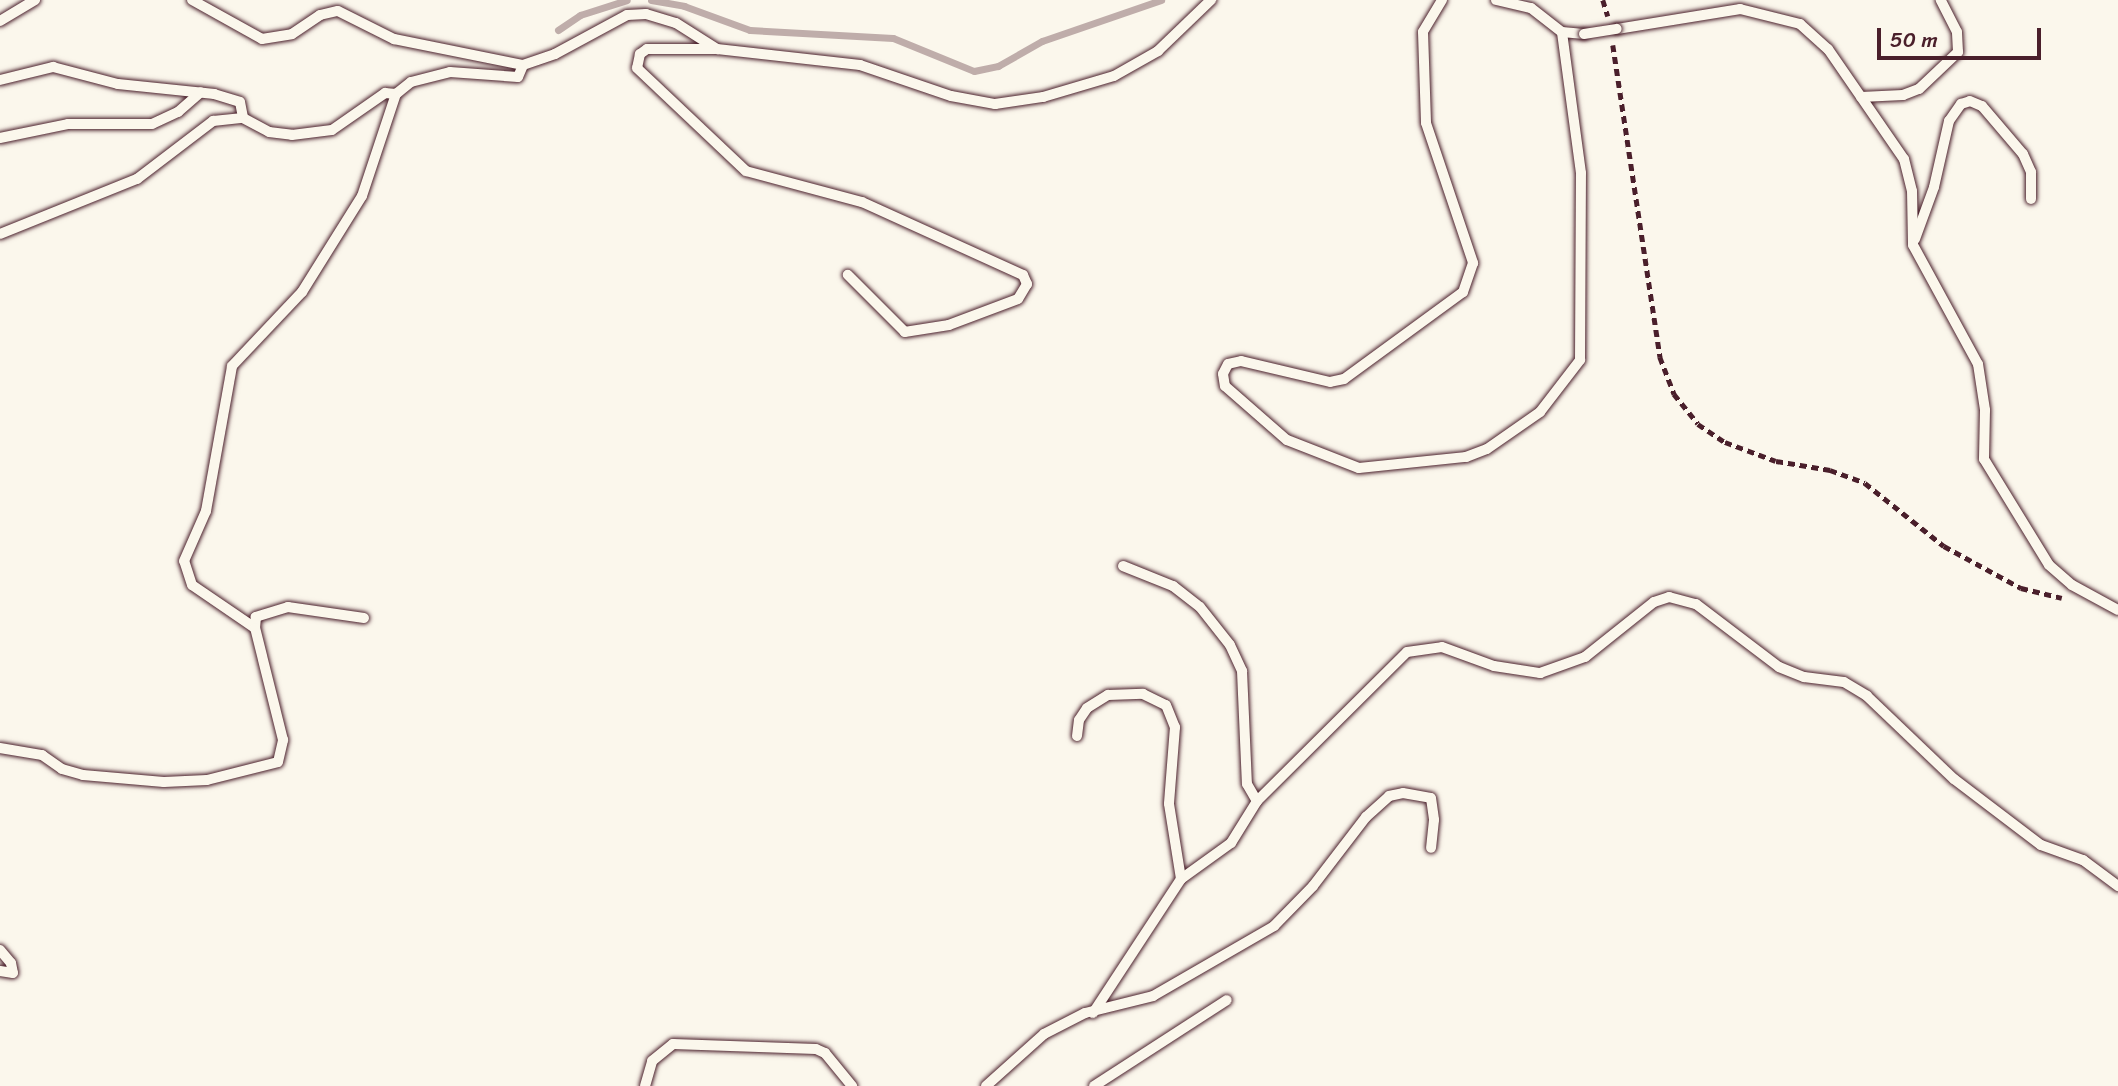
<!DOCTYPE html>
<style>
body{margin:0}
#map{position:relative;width:2118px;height:1086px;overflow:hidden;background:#fbf7ec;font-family:Sriracha,sans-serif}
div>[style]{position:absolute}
.stream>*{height:7px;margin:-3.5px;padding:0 3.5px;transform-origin:3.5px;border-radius:3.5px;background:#bfadaa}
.path>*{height:4.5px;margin-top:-2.25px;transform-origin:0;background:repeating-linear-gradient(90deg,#4a1f2b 0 7px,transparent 0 12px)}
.roads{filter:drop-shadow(0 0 2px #4a1f2b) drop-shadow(0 0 2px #4a1f2b)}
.service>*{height:10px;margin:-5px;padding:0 5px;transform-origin:5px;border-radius:5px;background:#fbf7ec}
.bridges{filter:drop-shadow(0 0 2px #4a1f2b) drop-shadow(0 0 2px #4a1f2b)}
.service-bridge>*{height:10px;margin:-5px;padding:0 5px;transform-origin:5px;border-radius:5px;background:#fbf7ec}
span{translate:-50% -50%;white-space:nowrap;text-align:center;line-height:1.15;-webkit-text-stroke:6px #fbf7ec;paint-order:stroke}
.scale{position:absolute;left:1877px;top:28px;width:164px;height:32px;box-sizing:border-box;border:4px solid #4a1f2b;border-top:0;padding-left:9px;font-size:21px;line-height:24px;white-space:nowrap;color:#4a1f2b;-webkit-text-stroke:5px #fbf7ec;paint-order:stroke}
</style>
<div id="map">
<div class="stream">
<i style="left:651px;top:0;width:34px;rotate:10deg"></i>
<i style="left:684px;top:6px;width:70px;rotate:20deg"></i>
<i style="left:750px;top:30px;width:143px;rotate:3.2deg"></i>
<i style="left:893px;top:38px;width:87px;rotate:22.2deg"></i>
<i style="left:974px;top:71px;width:25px;rotate:-12deg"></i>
<i style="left:998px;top:66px;width:51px;rotate:-29.6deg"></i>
<i style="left:1042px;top:41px;width:126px;rotate:-19deg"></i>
<i style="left:558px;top:30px;width:27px;rotate:-34deg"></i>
<i style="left:580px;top:15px;width:49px;rotate:-17.7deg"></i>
</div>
<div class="path">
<i style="left:1603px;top:0;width:17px;rotate:73deg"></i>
<i style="left:1613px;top:45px;width:316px;rotate:81.4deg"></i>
<i style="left:1660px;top:357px;width:40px;rotate:69deg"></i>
<i style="left:1674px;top:394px;width:38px;rotate:51deg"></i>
<i style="left:1698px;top:424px;width:32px;rotate:34deg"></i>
<i style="left:1725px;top:442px;width:54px;rotate:20.4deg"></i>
<i style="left:1776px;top:461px;width:55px;rotate:9.5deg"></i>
<i style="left:1830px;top:470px;width:37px;rotate:20deg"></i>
<i style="left:1865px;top:483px;width:101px;rotate:38.6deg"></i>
<i style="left:1944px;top:546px;width:88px;rotate:28.6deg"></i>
<i style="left:2021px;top:588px;width:42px;rotate:13.7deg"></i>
</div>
<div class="roads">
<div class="service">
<i style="left:192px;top:0;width:80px;rotate:29.1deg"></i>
<i style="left:262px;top:39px;width:30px;rotate:-9deg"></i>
<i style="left:292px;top:34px;width:34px;rotate:-34deg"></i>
<i style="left:320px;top:15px;width:18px;rotate:-13deg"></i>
<i style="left:338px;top:11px;width:63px;rotate:26.6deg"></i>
<i style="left:394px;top:39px;width:132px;rotate:11.4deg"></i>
<i style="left:523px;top:65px;width:34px;rotate:-19deg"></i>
<i style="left:555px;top:54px;width:82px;rotate:-28.4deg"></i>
<i style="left:627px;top:15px;width:19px;rotate:-3deg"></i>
<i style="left:646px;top:14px;width:31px;rotate:17deg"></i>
<i style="left:676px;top:23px;width:49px;rotate:32.4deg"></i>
<i style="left:717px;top:49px;width:144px;rotate:6.4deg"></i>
<i style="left:860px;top:65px;width:96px;rotate:18.8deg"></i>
<i style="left:951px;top:96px;width:45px;rotate:10.3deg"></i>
<i style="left:995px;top:104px;width:49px;rotate:-8.3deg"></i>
<i style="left:1043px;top:97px;width:74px;rotate:-16.5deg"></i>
<i style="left:1114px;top:76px;width:51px;rotate:-29.6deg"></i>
<i style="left:1158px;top:51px;width:74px;rotate:-43.9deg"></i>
<i style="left:1442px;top:0;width:37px;rotate:121deg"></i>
<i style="left:1423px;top:32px;width:91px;rotate:88.1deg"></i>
<i style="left:1426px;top:123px;width:148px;rotate:71.4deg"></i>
<i style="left:1473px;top:263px;width:31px;rotate:109deg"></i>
<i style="left:1463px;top:292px;width:147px;rotate:143.8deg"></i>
<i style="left:1344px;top:379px;width:14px;rotate:168deg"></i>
<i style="left:1330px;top:382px;width:91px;rotate:-166.7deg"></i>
<i style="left:1241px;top:361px;width:13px;rotate:167deg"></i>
<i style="left:1228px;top:364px;width:11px;rotate:117deg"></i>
<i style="left:1223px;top:374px;width:12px;rotate:81deg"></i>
<i style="left:1225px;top:386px;width:82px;rotate:41.1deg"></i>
<i style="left:1287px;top:440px;width:77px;rotate:21.3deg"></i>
<i style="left:1359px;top:468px;width:108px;rotate:-5.9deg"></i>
<i style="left:1466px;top:457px;width:22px;rotate:-21deg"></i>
<i style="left:1487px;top:449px;width:65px;rotate:-34.9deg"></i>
<i style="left:1540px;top:412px;width:66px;rotate:-52.4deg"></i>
<i style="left:1580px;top:360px;width:187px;rotate:-89.7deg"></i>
<i style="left:1581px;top:173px;width:142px;rotate:-97.7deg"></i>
<i style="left:1496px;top:0;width:36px;rotate:13deg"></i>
<i style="left:1531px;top:8px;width:39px;rotate:38deg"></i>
<i style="left:1562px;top:32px;width:22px;rotate:5deg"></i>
<i style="left:0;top:21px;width:41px;rotate:-31deg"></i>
<i style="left:1617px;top:29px;width:125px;rotate:-9.2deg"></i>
<i style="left:1740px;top:9px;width:62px;rotate:14deg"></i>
<i style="left:1800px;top:24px;width:38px;rotate:42deg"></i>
<i style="left:1828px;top:49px;width:134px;rotate:55.4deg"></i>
<i style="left:1904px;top:159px;width:33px;rotate:76deg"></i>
<i style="left:1912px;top:191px;width:54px;rotate:88.9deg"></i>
<i style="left:1913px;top:245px;width:136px;rotate:61.4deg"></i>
<i style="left:1978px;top:364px;width:47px;rotate:81.3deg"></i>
<i style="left:1985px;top:410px;width:49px;rotate:91.2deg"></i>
<i style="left:1984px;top:459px;width:124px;rotate:58.5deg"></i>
<i style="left:2049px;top:565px;width:30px;rotate:41deg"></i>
<i style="left:2072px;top:585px;width:52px;rotate:28.5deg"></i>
<i style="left:715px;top:49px;width:68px;rotate:180deg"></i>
<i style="left:647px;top:49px;width:9px;rotate:144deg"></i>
<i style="left:640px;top:54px;width:14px;rotate:102deg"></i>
<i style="left:637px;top:68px;width:150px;rotate:43.4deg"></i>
<i style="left:746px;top:171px;width:120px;rotate:15deg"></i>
<i style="left:862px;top:202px;width:177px;rotate:24.4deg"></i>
<i style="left:1023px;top:275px;width:10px;rotate:66deg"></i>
<i style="left:1027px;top:284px;width:17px;rotate:121deg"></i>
<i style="left:1018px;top:299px;width:74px;rotate:159.4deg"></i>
<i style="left:949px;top:325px;width:45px;rotate:171deg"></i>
<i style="left:905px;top:332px;width:81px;rotate:-135deg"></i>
<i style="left:0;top:80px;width:55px;rotate:-13.8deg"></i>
<i style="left:53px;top:67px;width:67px;rotate:14.7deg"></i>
<i style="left:118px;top:84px;width:97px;rotate:5.9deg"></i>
<i style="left:214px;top:94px;width:27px;rotate:17deg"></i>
<i style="left:240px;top:102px;width:16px;rotate:79deg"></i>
<i style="left:243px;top:118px;width:30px;rotate:28deg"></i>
<i style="left:269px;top:132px;width:23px;rotate:7deg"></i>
<i style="left:292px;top:135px;width:40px;rotate:-7.1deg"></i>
<i style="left:332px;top:130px;width:65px;rotate:-34.9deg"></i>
<i style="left:385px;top:93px;width:11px;rotate:5deg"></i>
<i style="left:396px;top:94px;width:19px;rotate:-39deg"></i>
<i style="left:411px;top:82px;width:40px;rotate:-14.4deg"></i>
<i style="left:450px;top:72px;width:68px;rotate:4.2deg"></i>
<i style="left:518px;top:77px;width:13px;rotate:-67deg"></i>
<i style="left:1861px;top:97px;width:42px;rotate:-2.7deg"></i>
<i style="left:1903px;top:95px;width:17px;rotate:-21deg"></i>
<i style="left:1919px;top:89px;width:54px;rotate:-43.5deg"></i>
<i style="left:1958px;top:52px;width:20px;rotate:-93deg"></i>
<i style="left:1957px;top:32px;width:36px;rotate:-117deg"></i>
<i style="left:0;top:138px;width:69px;rotate:-11.6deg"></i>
<i style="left:68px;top:124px;width:84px"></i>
<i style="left:152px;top:124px;width:29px;rotate:-25deg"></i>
<i style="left:178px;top:112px;width:30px;rotate:-41deg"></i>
<i style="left:0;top:234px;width:148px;rotate:-21.9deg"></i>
<i style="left:137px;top:179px;width:96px;rotate:-37.3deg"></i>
<i style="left:213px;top:121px;width:30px;rotate:-6deg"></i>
<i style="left:1915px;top:239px;width:55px;rotate:-69.9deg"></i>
<i style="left:1934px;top:187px;width:68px;rotate:-77.2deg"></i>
<i style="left:1949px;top:121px;width:21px;rotate:-55deg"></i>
<i style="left:1961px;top:104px;width:9px;rotate:-18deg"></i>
<i style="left:1970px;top:101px;width:13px;rotate:23deg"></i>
<i style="left:1982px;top:106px;width:63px;rotate:49.5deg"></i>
<i style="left:2023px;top:154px;width:20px;rotate:66deg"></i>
<i style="left:2031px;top:172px;width:27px;rotate:90deg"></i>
<i style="left:1123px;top:566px;width:54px;rotate:21.8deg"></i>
<i style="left:1173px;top:586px;width:34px;rotate:38deg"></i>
<i style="left:1200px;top:607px;width:48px;rotate:51.7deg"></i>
<i style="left:1230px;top:645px;width:29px;rotate:65deg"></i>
<i style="left:1242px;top:671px;width:113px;rotate:87.5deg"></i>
<i style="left:1247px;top:784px;width:20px;rotate:60deg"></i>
<i style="left:1257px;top:801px;width:211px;rotate:-44.8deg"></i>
<i style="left:1407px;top:652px;width:35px;rotate:-8deg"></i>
<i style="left:1442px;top:647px;width:55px;rotate:20.1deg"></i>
<i style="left:1494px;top:666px;width:47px;rotate:8.7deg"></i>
<i style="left:1540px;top:673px;width:48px;rotate:-19.6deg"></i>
<i style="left:1585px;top:657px;width:88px;rotate:-38.6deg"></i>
<i style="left:1654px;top:602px;width:16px;rotate:-18deg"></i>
<i style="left:1669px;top:597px;width:28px;rotate:15deg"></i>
<i style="left:1696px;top:604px;width:104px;rotate:37.2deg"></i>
<i style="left:1779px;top:667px;width:27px;rotate:22deg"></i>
<i style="left:1804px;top:677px;width:40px;rotate:7.1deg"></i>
<i style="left:1844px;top:682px;width:27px;rotate:31deg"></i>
<i style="left:1867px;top:696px;width:120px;rotate:43.7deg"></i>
<i style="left:1954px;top:779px;width:109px;rotate:37.2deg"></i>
<i style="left:2041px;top:845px;width:45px;rotate:19.7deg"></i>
<i style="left:2083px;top:860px;width:44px;rotate:36.6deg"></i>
<i style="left:364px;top:618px;width:77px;rotate:-171.8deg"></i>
<i style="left:288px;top:607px;width:34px;rotate:163deg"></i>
<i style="left:256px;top:617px;width:11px;rotate:95deg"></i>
<i style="left:255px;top:628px;width:76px;rotate:-145.7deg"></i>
<i style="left:192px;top:585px;width:25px;rotate:-108deg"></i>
<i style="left:184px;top:561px;width:55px;rotate:-66.3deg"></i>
<i style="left:206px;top:511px;width:147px;rotate:-79.8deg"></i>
<i style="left:232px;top:366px;width:102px;rotate:-46.6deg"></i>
<i style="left:302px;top:292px;width:113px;rotate:-58deg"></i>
<i style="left:362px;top:196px;width:108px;rotate:-71.6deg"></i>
<i style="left:1077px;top:736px;width:16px;rotate:-83deg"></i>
<i style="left:1079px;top:720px;width:14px;rotate:-56deg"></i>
<i style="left:1087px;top:708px;width:25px;rotate:-32deg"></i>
<i style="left:1108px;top:695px;width:35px;rotate:-2deg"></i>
<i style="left:1143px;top:694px;width:25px;rotate:26deg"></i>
<i style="left:1166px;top:705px;width:24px;rotate:68deg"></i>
<i style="left:1175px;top:727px;width:77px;rotate:94.5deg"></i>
<i style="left:1169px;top:804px;width:76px;rotate:80.9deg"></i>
<i style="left:1181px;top:879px;width:62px;rotate:-35.8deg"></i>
<i style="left:1231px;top:843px;width:49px;rotate:-58.2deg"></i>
<i style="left:0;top:748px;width:43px;rotate:9.5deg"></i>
<i style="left:42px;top:755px;width:24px;rotate:35deg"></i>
<i style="left:62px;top:769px;width:22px;rotate:16deg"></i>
<i style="left:83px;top:775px;width:81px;rotate:4.9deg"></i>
<i style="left:164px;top:782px;width:43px;rotate:-2.7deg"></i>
<i style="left:207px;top:780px;width:73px;rotate:-14.2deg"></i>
<i style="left:278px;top:762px;width:23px;rotate:-77deg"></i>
<i style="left:283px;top:740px;width:115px;rotate:-104deg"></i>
<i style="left:0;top:950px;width:17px;rotate:50deg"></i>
<i style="left:11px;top:963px;width:10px;rotate:79deg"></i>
<i style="left:13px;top:973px;width:13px;rotate:-171deg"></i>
<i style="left:1093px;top:1013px;width:160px;rotate:-56.7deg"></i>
<i style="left:645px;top:1086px;width:26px;rotate:-74deg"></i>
<i style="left:652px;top:1061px;width:27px;rotate:-39deg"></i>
<i style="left:673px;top:1044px;width:143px;rotate:2deg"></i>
<i style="left:816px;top:1049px;width:10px;rotate:24deg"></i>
<i style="left:825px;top:1053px;width:43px;rotate:50.7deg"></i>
<i style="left:986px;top:1086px;width:78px;rotate:-41.9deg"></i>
<i style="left:1044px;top:1034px;width:46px;rotate:-27.1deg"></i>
<i style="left:1085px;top:1013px;width:70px;rotate:-14deg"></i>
<i style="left:1153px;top:996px;width:140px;rotate:-30deg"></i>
<i style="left:1274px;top:926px;width:56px;rotate:-45.7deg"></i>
<i style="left:1313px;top:886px;width:87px;rotate:-52.5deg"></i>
<i style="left:1366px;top:817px;width:31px;rotate:-42deg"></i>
<i style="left:1389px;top:796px;width:14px;rotate:-12deg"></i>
<i style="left:1403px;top:793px;width:28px;rotate:10deg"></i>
<i style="left:1431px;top:798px;width:22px;rotate:82deg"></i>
<i style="left:1434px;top:820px;width:28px;rotate:96deg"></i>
<i style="left:1094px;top:1086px;width:158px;rotate:-32.9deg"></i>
</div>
</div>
<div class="bridges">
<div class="service-bridge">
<i style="left:1584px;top:34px;width:33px;rotate:-9deg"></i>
</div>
</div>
<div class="scale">50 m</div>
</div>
